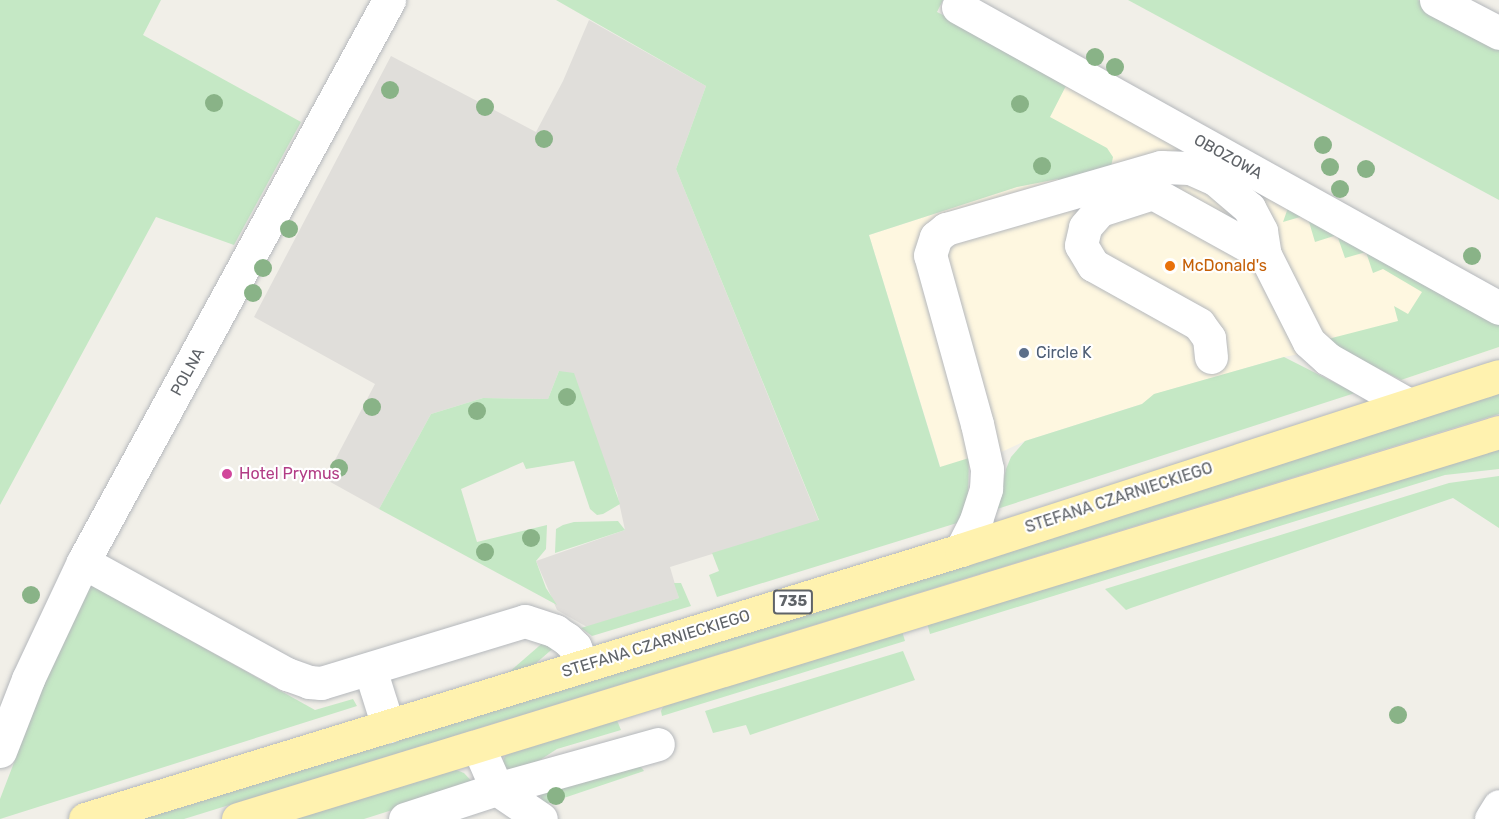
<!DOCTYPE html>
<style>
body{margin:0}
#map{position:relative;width:1499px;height:819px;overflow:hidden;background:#f1efe8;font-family:Rubik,sans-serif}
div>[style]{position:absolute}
.commercial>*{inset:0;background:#fef7e0}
.industrial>*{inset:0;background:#e0deda}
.green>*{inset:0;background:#c5e8c5;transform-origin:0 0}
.roads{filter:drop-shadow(0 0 2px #b5b8bc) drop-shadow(0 0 2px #b5b8bc)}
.minor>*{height:33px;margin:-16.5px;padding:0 16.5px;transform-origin:16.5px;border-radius:16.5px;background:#fff}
.major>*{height:33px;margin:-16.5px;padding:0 16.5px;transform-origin:16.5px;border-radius:16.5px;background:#fff2af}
.trees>*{width:18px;height:18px;margin:-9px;border-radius:50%;background:#89b387}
.dots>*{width:16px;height:16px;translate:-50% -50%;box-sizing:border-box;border:3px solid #fff;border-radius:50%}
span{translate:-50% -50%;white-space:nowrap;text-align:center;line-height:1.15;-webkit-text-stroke:4.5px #fff;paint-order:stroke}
.shield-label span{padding:2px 4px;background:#fff;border:2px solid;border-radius:4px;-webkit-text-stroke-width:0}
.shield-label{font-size:15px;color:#5f6368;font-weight:700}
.street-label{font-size:16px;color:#5f6368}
.food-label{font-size:16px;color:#c56008}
.left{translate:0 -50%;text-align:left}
.service-label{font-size:16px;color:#4e5e75}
.hotel-label{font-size:16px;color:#b23c85}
</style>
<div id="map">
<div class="commercial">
<i style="clip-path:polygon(1070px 78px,1499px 321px,1499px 347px,1401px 380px,1335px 347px,1284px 357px,1155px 394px,1142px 404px,1025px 441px,944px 479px,869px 235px,1017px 187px,1058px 178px,1049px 117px)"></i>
</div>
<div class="industrial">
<i style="clip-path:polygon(589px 20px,706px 86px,676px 169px,819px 521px,670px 567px,679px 598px,587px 627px,557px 610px,536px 561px,625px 530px,617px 493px,559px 371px,548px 399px,483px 398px,431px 414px,379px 509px,325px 479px,375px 384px,254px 317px,391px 56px,536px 132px,563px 81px)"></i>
</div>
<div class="green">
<i style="clip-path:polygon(0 0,161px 0,143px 35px,301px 122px,234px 245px,156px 217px,0 505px)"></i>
<i style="clip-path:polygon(556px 0,943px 0,937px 12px,1070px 78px,1050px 117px,1107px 148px,1113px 157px,1111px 167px,1060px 183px,1058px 179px,1017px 187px,869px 235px,940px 467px,969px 458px,968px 499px,957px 523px,717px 597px,709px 575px,719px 571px,712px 553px,819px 520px,676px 169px,706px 86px)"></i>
<i style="clip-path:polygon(1128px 0,1418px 0,1499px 45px,1499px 200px)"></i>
<i style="clip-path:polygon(1290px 202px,1499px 321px,1499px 347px,1401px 380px,1335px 347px,1328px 339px,1398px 321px,1394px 306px,1408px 314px,1422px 292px,1383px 269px,1373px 273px,1366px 252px,1345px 258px,1337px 235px,1315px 242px,1307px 215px,1283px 222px)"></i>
<i style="clip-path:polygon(1284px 357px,1355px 393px,997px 509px,1006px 469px,1011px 457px,1025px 441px,1142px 404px,1154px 394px)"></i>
<i style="clip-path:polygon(559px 371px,574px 373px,620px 504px,603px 514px,597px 515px,590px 509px,574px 461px,526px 469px,523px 462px,461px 489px,477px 542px,547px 525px,546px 549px,536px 561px,546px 588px,557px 605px,379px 509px,431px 414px,483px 398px,548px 399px)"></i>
<i style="clip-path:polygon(1499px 392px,1499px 414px,184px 819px,137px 819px)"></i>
<i style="clip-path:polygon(1499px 448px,1499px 469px,1445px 475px,930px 634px,927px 623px)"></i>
<i style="clip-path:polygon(1499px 476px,1499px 528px,1453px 498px,1131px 608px,1126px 610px,1105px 589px,1449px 483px)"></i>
<i style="clip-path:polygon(618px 521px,625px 530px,555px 553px,556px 529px,563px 525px,574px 522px)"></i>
<i style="clip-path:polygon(674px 583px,681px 583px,691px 606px,592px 636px,581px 628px,679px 598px)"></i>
<i style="clip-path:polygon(89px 584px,315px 710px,353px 699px,357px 706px,0 819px,0 799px,15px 760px,26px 719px)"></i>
<i style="clip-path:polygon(902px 631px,905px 641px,662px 716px,661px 711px,665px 703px)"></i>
<i style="left:546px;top:640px;width:11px;height:162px;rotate:49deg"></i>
<i style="clip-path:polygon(903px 651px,915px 680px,750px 735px,746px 725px,713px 733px,705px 711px)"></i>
<i style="clip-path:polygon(616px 718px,621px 730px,557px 749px,523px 771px,503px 777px,502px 764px,505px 756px,513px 750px)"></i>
<i style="clip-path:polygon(633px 766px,641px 767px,644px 771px,543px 805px,539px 791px)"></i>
<i style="clip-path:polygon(451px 768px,464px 773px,474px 784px,364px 819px,287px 819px)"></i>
</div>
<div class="roads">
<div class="minor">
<i style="left:1436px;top:0;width:71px;rotate:27.6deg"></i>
<i style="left:958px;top:7px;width:619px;rotate:29.09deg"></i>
<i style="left:1211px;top:357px;width:19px;rotate:-96deg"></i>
<i style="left:1209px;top:338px;width:17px;rotate:-126deg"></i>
<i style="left:1199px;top:324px;width:121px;rotate:-150.9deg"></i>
<i style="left:1093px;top:265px;width:23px;rotate:-121deg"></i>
<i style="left:1081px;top:245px;width:18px;rotate:-77deg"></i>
<i style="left:1085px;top:227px;width:23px;rotate:-49deg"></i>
<i style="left:1100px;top:210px;width:56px;rotate:-17.8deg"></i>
<i style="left:1153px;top:193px;width:128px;rotate:29deg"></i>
<i style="left:961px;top:550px;width:34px;rotate:-63deg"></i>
<i style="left:976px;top:520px;width:33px;rotate:-72deg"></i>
<i style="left:986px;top:489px;width:20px;rotate:-87deg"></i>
<i style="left:987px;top:469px;width:46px;rotate:-102.5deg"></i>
<i style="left:977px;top:424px;width:175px;rotate:-105.5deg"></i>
<i style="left:930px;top:255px;width:19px;rotate:-72deg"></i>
<i style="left:936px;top:237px;width:13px;rotate:-39deg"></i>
<i style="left:946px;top:229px;width:224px;rotate:-16.1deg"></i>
<i style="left:1161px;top:167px;width:29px;rotate:2deg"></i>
<i style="left:1190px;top:168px;width:27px;rotate:24deg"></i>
<i style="left:1215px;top:179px;width:45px;rotate:40.5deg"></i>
<i style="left:1249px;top:208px;width:26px;rotate:62deg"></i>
<i style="left:1261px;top:231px;width:24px;rotate:81deg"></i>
<i style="left:1265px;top:255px;width:97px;rotate:63.2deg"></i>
<i style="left:1309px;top:342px;width:25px;rotate:42deg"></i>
<i style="left:1328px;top:359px;width:93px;rotate:29.6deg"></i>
<i style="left:83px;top:562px;width:233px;rotate:28.8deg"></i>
<i style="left:287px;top:674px;width:23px;rotate:20deg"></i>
<i style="left:309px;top:682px;width:12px;rotate:5deg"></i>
<i style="left:321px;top:683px;width:213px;rotate:-16.9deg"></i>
<i style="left:525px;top:621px;width:32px;rotate:18deg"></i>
<i style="left:555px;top:631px;width:14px;rotate:34deg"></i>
<i style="left:567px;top:639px;width:11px;rotate:45deg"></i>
<i style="left:575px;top:647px;width:20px;rotate:70deg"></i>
<i style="left:370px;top:669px;width:60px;rotate:72.5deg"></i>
<i style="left:478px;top:746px;width:47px;rotate:66.2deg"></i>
<i style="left:497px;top:789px;width:53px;rotate:34.3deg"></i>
<i style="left:0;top:751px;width:77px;rotate:-68.7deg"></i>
<i style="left:28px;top:679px;width:129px;rotate:-64.8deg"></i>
<i style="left:83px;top:562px;width:640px;rotate:-61.43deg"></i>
<i style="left:405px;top:819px;width:97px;rotate:-18.1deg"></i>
<i style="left:497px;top:789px;width:167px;rotate:-15.6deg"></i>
<i style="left:1491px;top:819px;width:15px;rotate:-58deg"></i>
</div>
<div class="major">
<i style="left:85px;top:819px;width:916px;rotate:-17.07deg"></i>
<i style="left:961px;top:550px;width:565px;rotate:-17.92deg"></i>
<i style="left:238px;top:819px;width:1319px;rotate:-17.06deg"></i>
</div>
</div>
<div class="trees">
<i style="left:1095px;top:57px"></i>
<i style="left:1115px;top:67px"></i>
<i style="left:390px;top:90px"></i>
<i style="left:214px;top:103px"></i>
<i style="left:1020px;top:104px"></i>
<i style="left:485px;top:107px"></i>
<i style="left:544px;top:139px"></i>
<i style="left:1323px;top:145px"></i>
<i style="left:1042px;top:166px"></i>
<i style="left:1330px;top:167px"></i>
<i style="left:1366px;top:169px"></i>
<i style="left:1340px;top:189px"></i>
<i style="left:289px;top:229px"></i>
<i style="left:1472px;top:256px"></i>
<i style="left:263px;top:268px"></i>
<i style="left:253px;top:293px"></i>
<i style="left:567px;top:397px"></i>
<i style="left:372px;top:407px"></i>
<i style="left:477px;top:411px"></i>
<i style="left:339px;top:468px"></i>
<i style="left:531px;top:538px"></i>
<i style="left:485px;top:552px"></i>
<i style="left:31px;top:595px"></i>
<i style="left:1398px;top:715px"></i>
<i style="left:556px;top:796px"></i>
</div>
<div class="dots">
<i style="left:1170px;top:266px;background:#e8710a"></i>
<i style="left:1024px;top:353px;background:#5c6f8a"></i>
<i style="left:227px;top:474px;background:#d1479c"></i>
</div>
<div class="shield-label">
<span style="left:793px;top:602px">735</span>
</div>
<div class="street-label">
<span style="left:1228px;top:157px;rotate:29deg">OBOZOWA</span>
<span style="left:188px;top:372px;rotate:-61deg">POLNA</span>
<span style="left:1119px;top:498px;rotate:-18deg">STEFANA CZARNIECKIEGO</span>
<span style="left:656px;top:644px;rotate:-17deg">STEFANA CZARNIECKIEGO</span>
</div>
<div class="food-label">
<span class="left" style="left:1182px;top:266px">McDonald's</span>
</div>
<div class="service-label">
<span class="left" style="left:1036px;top:353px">Circle K</span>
</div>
<div class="hotel-label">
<span class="left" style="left:239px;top:474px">Hotel Prymus</span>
</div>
</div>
